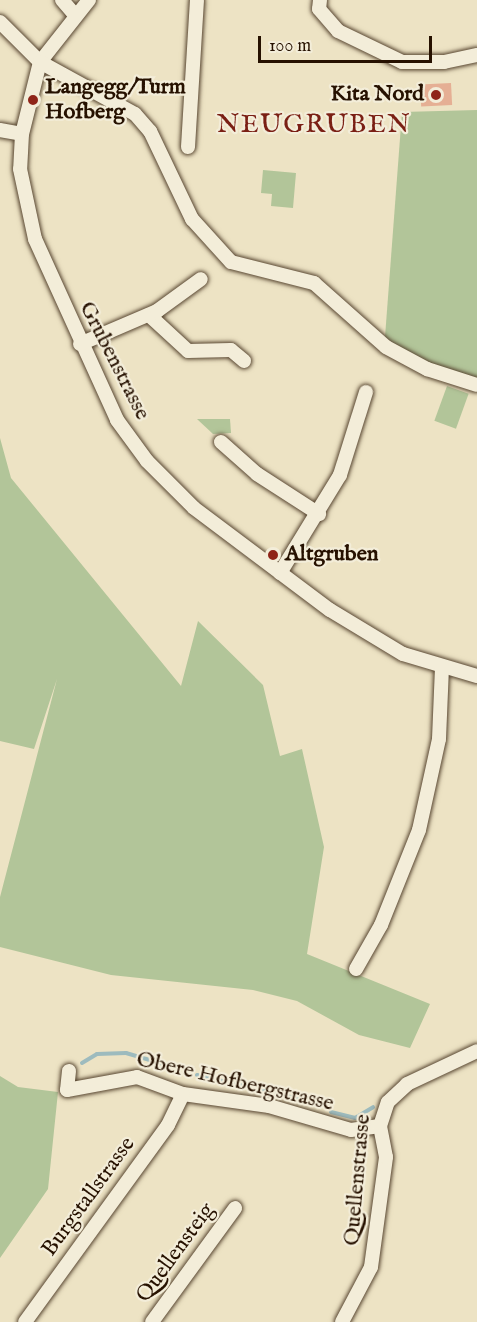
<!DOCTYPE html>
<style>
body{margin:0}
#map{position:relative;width:477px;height:1322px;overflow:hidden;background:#ede3c4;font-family:"IM FELL English",serif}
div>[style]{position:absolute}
.green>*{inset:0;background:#b2c599;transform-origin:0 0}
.stream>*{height:4px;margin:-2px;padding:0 2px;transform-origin:2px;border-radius:2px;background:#9dbbbe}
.building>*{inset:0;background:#e5af94;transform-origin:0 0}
.roads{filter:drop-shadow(0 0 2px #584631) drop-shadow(0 0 2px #584631)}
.minor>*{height:14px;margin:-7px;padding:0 7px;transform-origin:7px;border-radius:7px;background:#f3edd9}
.dots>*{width:16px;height:16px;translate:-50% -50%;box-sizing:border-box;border:3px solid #f3edd9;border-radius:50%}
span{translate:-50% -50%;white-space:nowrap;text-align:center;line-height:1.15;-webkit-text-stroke:4.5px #f3edd9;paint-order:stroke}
.poi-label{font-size:22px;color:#261100;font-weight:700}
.left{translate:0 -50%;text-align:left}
.right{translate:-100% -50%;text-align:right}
.street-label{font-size:22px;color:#261100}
.quarter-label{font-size:26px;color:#7a1f14;letter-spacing:1.5px}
.scale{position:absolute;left:258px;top:36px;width:174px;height:27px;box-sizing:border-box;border:3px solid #261100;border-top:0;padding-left:8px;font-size:18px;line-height:21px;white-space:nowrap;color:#261100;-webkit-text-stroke:4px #f3edd9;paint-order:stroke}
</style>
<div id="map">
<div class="green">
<i style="clip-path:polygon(477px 110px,477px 382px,426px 366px,385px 337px,402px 112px)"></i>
<i style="clip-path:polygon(263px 170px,296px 173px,293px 208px,271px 206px,272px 194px,261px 193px)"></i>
<i style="left:447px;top:386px;width:23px;height:37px;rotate:20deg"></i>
<i style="clip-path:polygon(197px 419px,230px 419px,231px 433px,213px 434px)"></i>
<i style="clip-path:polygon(0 438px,11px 478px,181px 686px,198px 621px,263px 685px,280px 756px,302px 749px,324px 847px,307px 954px,430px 1004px,410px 1048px,359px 1035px,297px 1001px,253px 990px,111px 975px,0 947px,0 897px,57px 679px,34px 749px,0 741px)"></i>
<i style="clip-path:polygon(0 1076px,18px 1087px,58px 1092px,48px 1189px,0 1258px)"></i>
</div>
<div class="stream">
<i style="left:82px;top:1063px;width:17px;rotate:-31deg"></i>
<i style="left:97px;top:1054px;width:29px;rotate:-2deg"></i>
<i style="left:126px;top:1053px;width:56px;rotate:16.5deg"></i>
<i style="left:197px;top:1075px;width:110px;rotate:13.2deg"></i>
<i style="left:331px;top:1112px;width:25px;rotate:14deg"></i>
<i style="left:355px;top:1118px;width:21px;rotate:-31deg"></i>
</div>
<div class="building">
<i style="left:451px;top:83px;width:22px;height:31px;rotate:87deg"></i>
</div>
<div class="roads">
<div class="minor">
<i style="left:62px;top:0;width:18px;rotate:49deg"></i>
<i style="left:89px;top:0;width:79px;rotate:128.3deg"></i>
<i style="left:40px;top:62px;width:74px;rotate:104deg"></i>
<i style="left:22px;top:134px;width:35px;rotate:93deg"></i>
<i style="left:20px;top:169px;width:72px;rotate:77.9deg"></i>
<i style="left:35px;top:239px;width:199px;rotate:65.6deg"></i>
<i style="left:117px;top:420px;width:51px;rotate:53.8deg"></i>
<i style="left:147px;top:461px;width:66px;rotate:45deg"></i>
<i style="left:194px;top:508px;width:170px;rotate:36.9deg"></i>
<i style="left:330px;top:610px;width:85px;rotate:31.1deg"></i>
<i style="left:403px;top:654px;width:77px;rotate:16.6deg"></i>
<i style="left:320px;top:0;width:9px;rotate:96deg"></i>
<i style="left:319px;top:9px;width:29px;rotate:49deg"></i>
<i style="left:338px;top:31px;width:71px;rotate:25.8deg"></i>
<i style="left:402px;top:62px;width:42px"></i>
<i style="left:444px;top:62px;width:34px;rotate:-12deg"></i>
<i style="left:0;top:22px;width:57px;rotate:45deg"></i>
<i style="left:40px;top:62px;width:108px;rotate:28.7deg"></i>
<i style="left:135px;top:114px;width:23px;rotate:49deg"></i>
<i style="left:150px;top:131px;width:98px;rotate:64.5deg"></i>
<i style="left:192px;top:219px;width:58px;rotate:47.8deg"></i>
<i style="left:231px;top:262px;width:86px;rotate:14.2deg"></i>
<i style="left:314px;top:283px;width:96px;rotate:41.6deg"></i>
<i style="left:386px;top:347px;width:47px;rotate:28.2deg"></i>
<i style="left:427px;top:369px;width:52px;rotate:17.7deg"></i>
<i style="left:0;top:130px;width:22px;rotate:10deg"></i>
<i style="left:188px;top:147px;width:147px;rotate:-86.5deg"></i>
<i style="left:149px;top:315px;width:53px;rotate:42.7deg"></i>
<i style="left:188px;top:351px;width:43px;rotate:-1.3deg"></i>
<i style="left:231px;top:350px;width:17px;rotate:40deg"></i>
<i style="left:80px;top:344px;width:84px;rotate:-23.2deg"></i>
<i style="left:157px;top:311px;width:54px;rotate:-36deg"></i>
<i style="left:221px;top:442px;width:48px;rotate:41.6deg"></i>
<i style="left:257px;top:474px;width:74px;rotate:32.8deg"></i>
<i style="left:280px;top:573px;width:115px;rotate:-58.5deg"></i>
<i style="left:340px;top:475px;width:87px;rotate:-72.6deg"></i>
<i style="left:356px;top:969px;width:51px;rotate:-60.4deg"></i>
<i style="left:381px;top:925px;width:102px;rotate:-68.2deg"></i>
<i style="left:419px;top:830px;width:93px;rotate:-77.6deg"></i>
<i style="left:439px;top:739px;width:71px;rotate:-87.6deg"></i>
<i style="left:69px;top:1071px;width:19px;rotate:96deg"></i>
<i style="left:67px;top:1090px;width:71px;rotate:-10.5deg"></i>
<i style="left:137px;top:1077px;width:49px;rotate:20.3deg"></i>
<i style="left:183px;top:1094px;width:87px;rotate:7.9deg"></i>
<i style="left:269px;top:1106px;width:85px;rotate:16.3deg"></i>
<i style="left:351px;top:1130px;width:29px;rotate:-8deg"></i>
<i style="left:25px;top:1322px;width:243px;rotate:-54deg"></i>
<i style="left:168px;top:1125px;width:34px;rotate:-64deg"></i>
<i style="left:152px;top:1322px;width:141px;rotate:-53.9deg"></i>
<i style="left:342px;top:1322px;width:62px;rotate:-62.2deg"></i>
<i style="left:371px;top:1267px;width:111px;rotate:-82.2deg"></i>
<i style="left:386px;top:1157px;width:32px;rotate:-101deg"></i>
<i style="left:380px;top:1126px;width:25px;rotate:-72deg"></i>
<i style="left:388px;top:1102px;width:26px;rotate:-43deg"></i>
<i style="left:407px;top:1084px;width:77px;rotate:-25.2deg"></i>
</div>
</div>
<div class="dots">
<i style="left:436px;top:95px;background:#8f2418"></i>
<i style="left:33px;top:100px;background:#8f2418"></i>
<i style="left:273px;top:555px;background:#8f2418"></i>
</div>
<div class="poi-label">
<span class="left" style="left:45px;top:100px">Langegg/Turm<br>Hofberg</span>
<span class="right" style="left:424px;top:95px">Kita Nord</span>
<span class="left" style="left:285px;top:555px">Altgruben</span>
</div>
<div class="street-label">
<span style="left:114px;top:361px;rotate:63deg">Grubenstrasse</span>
<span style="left:235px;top:1082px;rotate:13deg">Obere Hofbergstrasse</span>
<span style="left:358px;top:1180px;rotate:-85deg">Quellenstrasse</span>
<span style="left:89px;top:1197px;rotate:-54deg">Burgstallstrasse</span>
<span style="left:176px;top:1253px;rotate:-54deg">Quellensteig</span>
</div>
<div class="quarter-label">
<span style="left:314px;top:125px">NEUGRUBEN</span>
</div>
<div class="scale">100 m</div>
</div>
